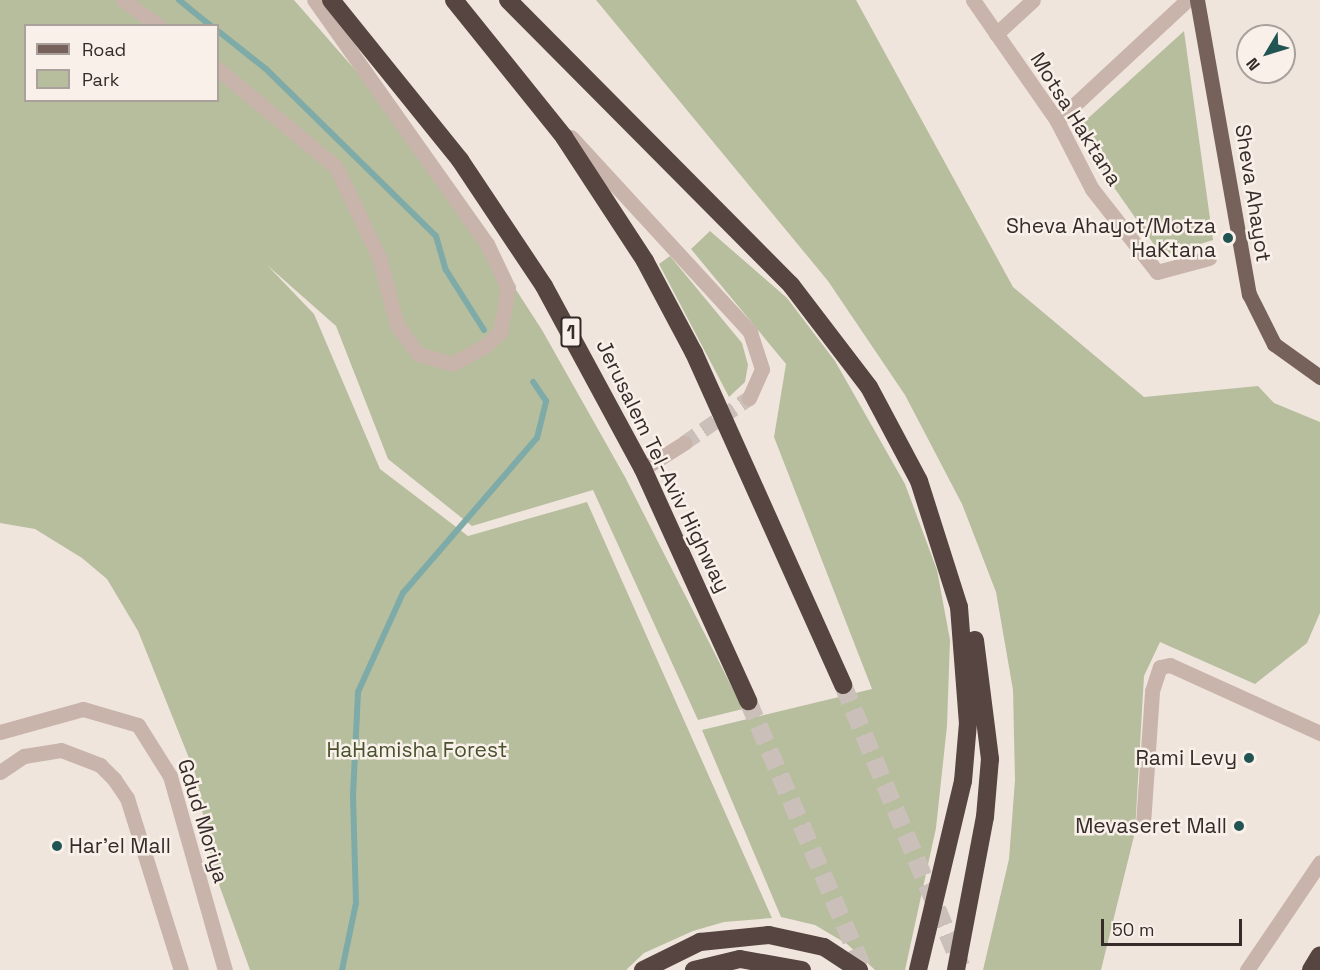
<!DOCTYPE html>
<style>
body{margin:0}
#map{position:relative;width:1320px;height:970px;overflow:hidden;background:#f0e5dd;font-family:"Space Grotesk",sans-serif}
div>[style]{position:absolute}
.green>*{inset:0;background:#b7be9e}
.stream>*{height:6px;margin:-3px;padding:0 3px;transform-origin:3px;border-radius:3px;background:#7eaba8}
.minor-tunnel>*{height:15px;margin-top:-7.5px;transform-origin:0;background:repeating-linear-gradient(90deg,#cbc0b9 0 15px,transparent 0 23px)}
.highway-tunnel>*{height:18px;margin-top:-9px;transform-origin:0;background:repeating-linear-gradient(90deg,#cbc0b9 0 18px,transparent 0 27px)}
.minor>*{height:15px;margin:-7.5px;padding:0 7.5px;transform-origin:7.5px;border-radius:7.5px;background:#c8b4aa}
.major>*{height:15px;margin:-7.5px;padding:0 7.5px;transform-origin:7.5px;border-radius:7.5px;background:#76615b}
.highway>*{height:18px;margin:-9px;padding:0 9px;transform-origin:9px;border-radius:9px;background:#564541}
.dots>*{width:16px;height:16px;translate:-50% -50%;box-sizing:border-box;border:3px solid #f8f0e9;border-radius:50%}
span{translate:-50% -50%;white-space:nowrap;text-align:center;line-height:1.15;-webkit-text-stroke:5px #f8f0e9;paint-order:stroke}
.shield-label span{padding:2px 4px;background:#f8f0e9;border:2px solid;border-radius:4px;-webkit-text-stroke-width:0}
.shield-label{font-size:20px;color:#352b29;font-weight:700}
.street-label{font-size:21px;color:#352b29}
.poi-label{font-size:21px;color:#352b29}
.right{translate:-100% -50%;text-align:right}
.left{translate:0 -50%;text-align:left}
.park-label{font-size:21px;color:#49522e}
.legend{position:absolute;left:24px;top:24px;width:195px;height:78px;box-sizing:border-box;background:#f8f0e9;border:2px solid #aaa19c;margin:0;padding:8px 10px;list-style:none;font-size:18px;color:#352b29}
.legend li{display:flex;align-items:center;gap:12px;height:30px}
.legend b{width:30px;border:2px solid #aaa19c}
.north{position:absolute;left:1236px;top:24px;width:60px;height:60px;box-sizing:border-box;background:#f8f0e9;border:2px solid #aaa19c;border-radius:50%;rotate:232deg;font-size:16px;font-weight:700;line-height:24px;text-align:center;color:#352b29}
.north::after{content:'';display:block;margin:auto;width:21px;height:27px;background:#215452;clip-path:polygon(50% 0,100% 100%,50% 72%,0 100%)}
.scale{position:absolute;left:1101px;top:919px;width:141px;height:27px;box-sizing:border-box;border:3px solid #352b29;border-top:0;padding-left:8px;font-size:18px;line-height:21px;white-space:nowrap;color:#352b29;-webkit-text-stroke:4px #f8f0e9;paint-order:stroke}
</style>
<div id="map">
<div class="green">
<i style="clip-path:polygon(evenodd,0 0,294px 0,363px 79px,466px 212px,542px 330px,625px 477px,743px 709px,698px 720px,593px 490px,472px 526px,388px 459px,336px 326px,267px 265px,314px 314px,380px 469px,468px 536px,587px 502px,772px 918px,724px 922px,693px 931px,644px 953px,626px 970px,250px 970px,213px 868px,195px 773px,138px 631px,107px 579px,82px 558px,35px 529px,0 523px,0 0,26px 26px,218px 26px,218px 100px,26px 100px,26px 26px)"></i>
<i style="clip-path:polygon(596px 0,856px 0,1013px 287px,1144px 397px,1258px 386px,1274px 403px,1320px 422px,1320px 613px,1307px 643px,1255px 684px,1160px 642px,1144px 676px,1135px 832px,1101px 970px,983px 970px,1009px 859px,1015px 780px,1013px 690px,996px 592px,962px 504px,905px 395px,828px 281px)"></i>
<i style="clip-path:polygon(1184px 31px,1213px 240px,1162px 256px,1106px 176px,1084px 122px)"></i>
<i style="clip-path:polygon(710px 231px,787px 298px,835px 361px,905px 484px,937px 570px,950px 640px,947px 726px,936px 828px,905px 970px,875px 970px,847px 944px,815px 925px,781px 917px,702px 730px,872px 689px,774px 437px,786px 364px,691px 249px)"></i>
<i style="clip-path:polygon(670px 256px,742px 343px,748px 365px,745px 382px,729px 397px,659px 264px)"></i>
</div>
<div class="stream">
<i style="left:179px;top:0;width:41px;rotate:39.1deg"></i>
<i style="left:218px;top:31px;width:61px;rotate:38.4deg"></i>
<i style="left:266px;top:69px;width:238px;rotate:44.5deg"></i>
<i style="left:436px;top:236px;width:35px;rotate:74deg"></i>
<i style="left:446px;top:270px;width:71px;rotate:57.7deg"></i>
<i style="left:342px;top:970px;width:68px;rotate:-78.2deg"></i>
<i style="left:356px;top:903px;width:108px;rotate:-91.6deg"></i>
<i style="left:353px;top:795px;width:103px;rotate:-87.2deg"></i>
<i style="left:358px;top:692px;width:109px;rotate:-65.6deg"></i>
<i style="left:403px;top:593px;width:205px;rotate:-49.2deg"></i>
<i style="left:537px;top:438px;width:38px;rotate:-76deg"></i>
<i style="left:546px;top:401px;width:23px;rotate:-124deg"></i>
</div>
<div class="minor-tunnel">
<i style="left:684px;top:443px;width:79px;rotate:-34.7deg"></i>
</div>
<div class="highway-tunnel">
<i style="left:843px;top:685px;width:305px;rotate:67.2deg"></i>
<i style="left:748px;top:701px;width:293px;rotate:66.7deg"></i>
</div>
<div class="minor">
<i style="left:123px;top:0;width:44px;rotate:35.8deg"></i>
<i style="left:973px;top:0;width:147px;rotate:55.2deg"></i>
<i style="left:1057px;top:121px;width:76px;rotate:62.8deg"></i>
<i style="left:1092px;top:189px;width:105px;rotate:51.9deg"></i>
<i style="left:1157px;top:272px;width:54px;rotate:-15.1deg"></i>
<i style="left:996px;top:34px;width:50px;rotate:-42.6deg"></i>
<i style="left:218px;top:69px;width:153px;rotate:39.7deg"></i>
<i style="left:336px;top:167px;width:100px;rotate:64.5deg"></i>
<i style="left:379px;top:257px;width:70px;rotate:75.2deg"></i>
<i style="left:397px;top:325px;width:36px;rotate:54deg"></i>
<i style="left:418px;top:354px;width:35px;rotate:16deg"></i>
<i style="left:452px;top:364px;width:38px;rotate:-29deg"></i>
<i style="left:485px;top:346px;width:21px;rotate:-43deg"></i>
<i style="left:500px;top:332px;width:45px;rotate:-79.7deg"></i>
<i style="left:508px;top:288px;width:49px;rotate:-115.5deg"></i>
<i style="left:487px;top:244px;width:299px;rotate:-125.3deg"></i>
<i style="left:1057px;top:121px;width:178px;rotate:-42.9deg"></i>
<i style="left:571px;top:137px;width:265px;rotate:47.4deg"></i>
<i style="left:750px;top:332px;width:39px;rotate:72deg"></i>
<i style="left:762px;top:369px;width:32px;rotate:114deg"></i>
<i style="left:643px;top:469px;width:49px;rotate:-32.4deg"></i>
<i style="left:0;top:732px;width:86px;rotate:-15.5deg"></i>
<i style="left:83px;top:709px;width:57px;rotate:16.2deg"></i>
<i style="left:138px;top:725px;width:60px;rotate:57.9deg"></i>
<i style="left:170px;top:776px;width:202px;rotate:74.2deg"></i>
<i style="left:0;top:772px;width:29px;rotate:-34deg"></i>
<i style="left:24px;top:756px;width:37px;rotate:-9deg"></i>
<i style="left:61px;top:750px;width:42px;rotate:21deg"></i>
<i style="left:100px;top:765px;width:20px;rotate:45deg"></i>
<i style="left:114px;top:779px;width:23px;rotate:56deg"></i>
<i style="left:127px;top:798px;width:180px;rotate:72.6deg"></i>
<i style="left:1143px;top:824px;width:133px;rotate:-86.1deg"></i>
<i style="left:1152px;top:691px;width:25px;rotate:-72deg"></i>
<i style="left:1160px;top:667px;width:10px;rotate:-11deg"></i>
<i style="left:1170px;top:665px;width:165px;rotate:24.4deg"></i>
<i style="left:1247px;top:970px;width:130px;rotate:-55.9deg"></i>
</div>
<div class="major">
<i style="left:1197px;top:0;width:299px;rotate:80deg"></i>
<i style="left:1249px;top:294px;width:56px;rotate:63.4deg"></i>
<i style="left:1274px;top:344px;width:57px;rotate:35.7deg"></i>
</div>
<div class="highway">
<i style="left:331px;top:0;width:206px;rotate:51.1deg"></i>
<i style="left:460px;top:160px;width:151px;rotate:56.3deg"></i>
<i style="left:544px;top:286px;width:208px;rotate:61.6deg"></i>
<i style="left:643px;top:469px;width:255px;rotate:65.6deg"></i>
<i style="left:454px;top:0;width:176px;rotate:51.2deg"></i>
<i style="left:564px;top:137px;width:148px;rotate:56.8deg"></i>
<i style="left:645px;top:261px;width:104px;rotate:62deg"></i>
<i style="left:694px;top:353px;width:364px;rotate:65.8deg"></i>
<i style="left:508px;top:0;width:402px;rotate:45.2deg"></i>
<i style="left:791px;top:285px;width:128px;rotate:52.6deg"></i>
<i style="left:869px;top:387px;width:106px;rotate:62deg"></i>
<i style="left:919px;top:481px;width:132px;rotate:72.4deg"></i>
<i style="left:959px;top:607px;width:116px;rotate:85.6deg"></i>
<i style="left:968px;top:723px;width:58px;rotate:94.9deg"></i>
<i style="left:963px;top:781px;width:194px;rotate:103.4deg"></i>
<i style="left:643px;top:970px;width:64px;rotate:-26.2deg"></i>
<i style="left:700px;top:942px;width:69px;rotate:-5.8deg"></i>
<i style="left:769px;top:935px;width:56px;rotate:12.3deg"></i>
<i style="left:824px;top:947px;width:42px;rotate:33.3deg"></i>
<i style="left:694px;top:970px;width:47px;rotate:-13.4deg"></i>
<i style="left:740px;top:959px;width:63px;rotate:10.1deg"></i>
<i style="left:956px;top:970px;width:156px;rotate:-79.3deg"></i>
<i style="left:985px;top:817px;width:58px;rotate:-85.1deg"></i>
<i style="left:990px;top:759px;width:120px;rotate:-97.2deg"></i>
<i style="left:1311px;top:970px;width:17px;rotate:-59deg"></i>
</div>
<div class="dots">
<i style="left:1228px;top:238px;background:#215452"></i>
<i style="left:1249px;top:758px;background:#215452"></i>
<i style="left:1239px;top:826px;background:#215452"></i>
<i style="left:57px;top:846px;background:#215452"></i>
</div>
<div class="shield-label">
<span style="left:571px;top:332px">1</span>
</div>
<div class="street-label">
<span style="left:1076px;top:119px;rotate:58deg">Motsa Haktana</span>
<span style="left:1253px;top:193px;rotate:81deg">Sheva Ahayot</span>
<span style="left:663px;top:466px;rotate:64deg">Jerusalem Tel-Aviv Highway</span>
<span style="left:203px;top:821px;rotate:73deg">Gdud Moriya</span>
</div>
<div class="poi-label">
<span class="right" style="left:1216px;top:238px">Sheva Ahayot/Motza<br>HaKtana</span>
<span class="right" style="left:1237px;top:758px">Rami Levy</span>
<span class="right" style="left:1227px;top:826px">Mevaseret Mall</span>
<span class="left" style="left:69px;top:846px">Har'el Mall</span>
</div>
<div class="park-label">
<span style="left:417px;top:750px">HaHamisha Forest</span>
</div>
<ul class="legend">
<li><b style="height:8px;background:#76615b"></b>Road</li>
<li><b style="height:16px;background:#b7be9e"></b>Park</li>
</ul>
<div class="north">N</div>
<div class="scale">50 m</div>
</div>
